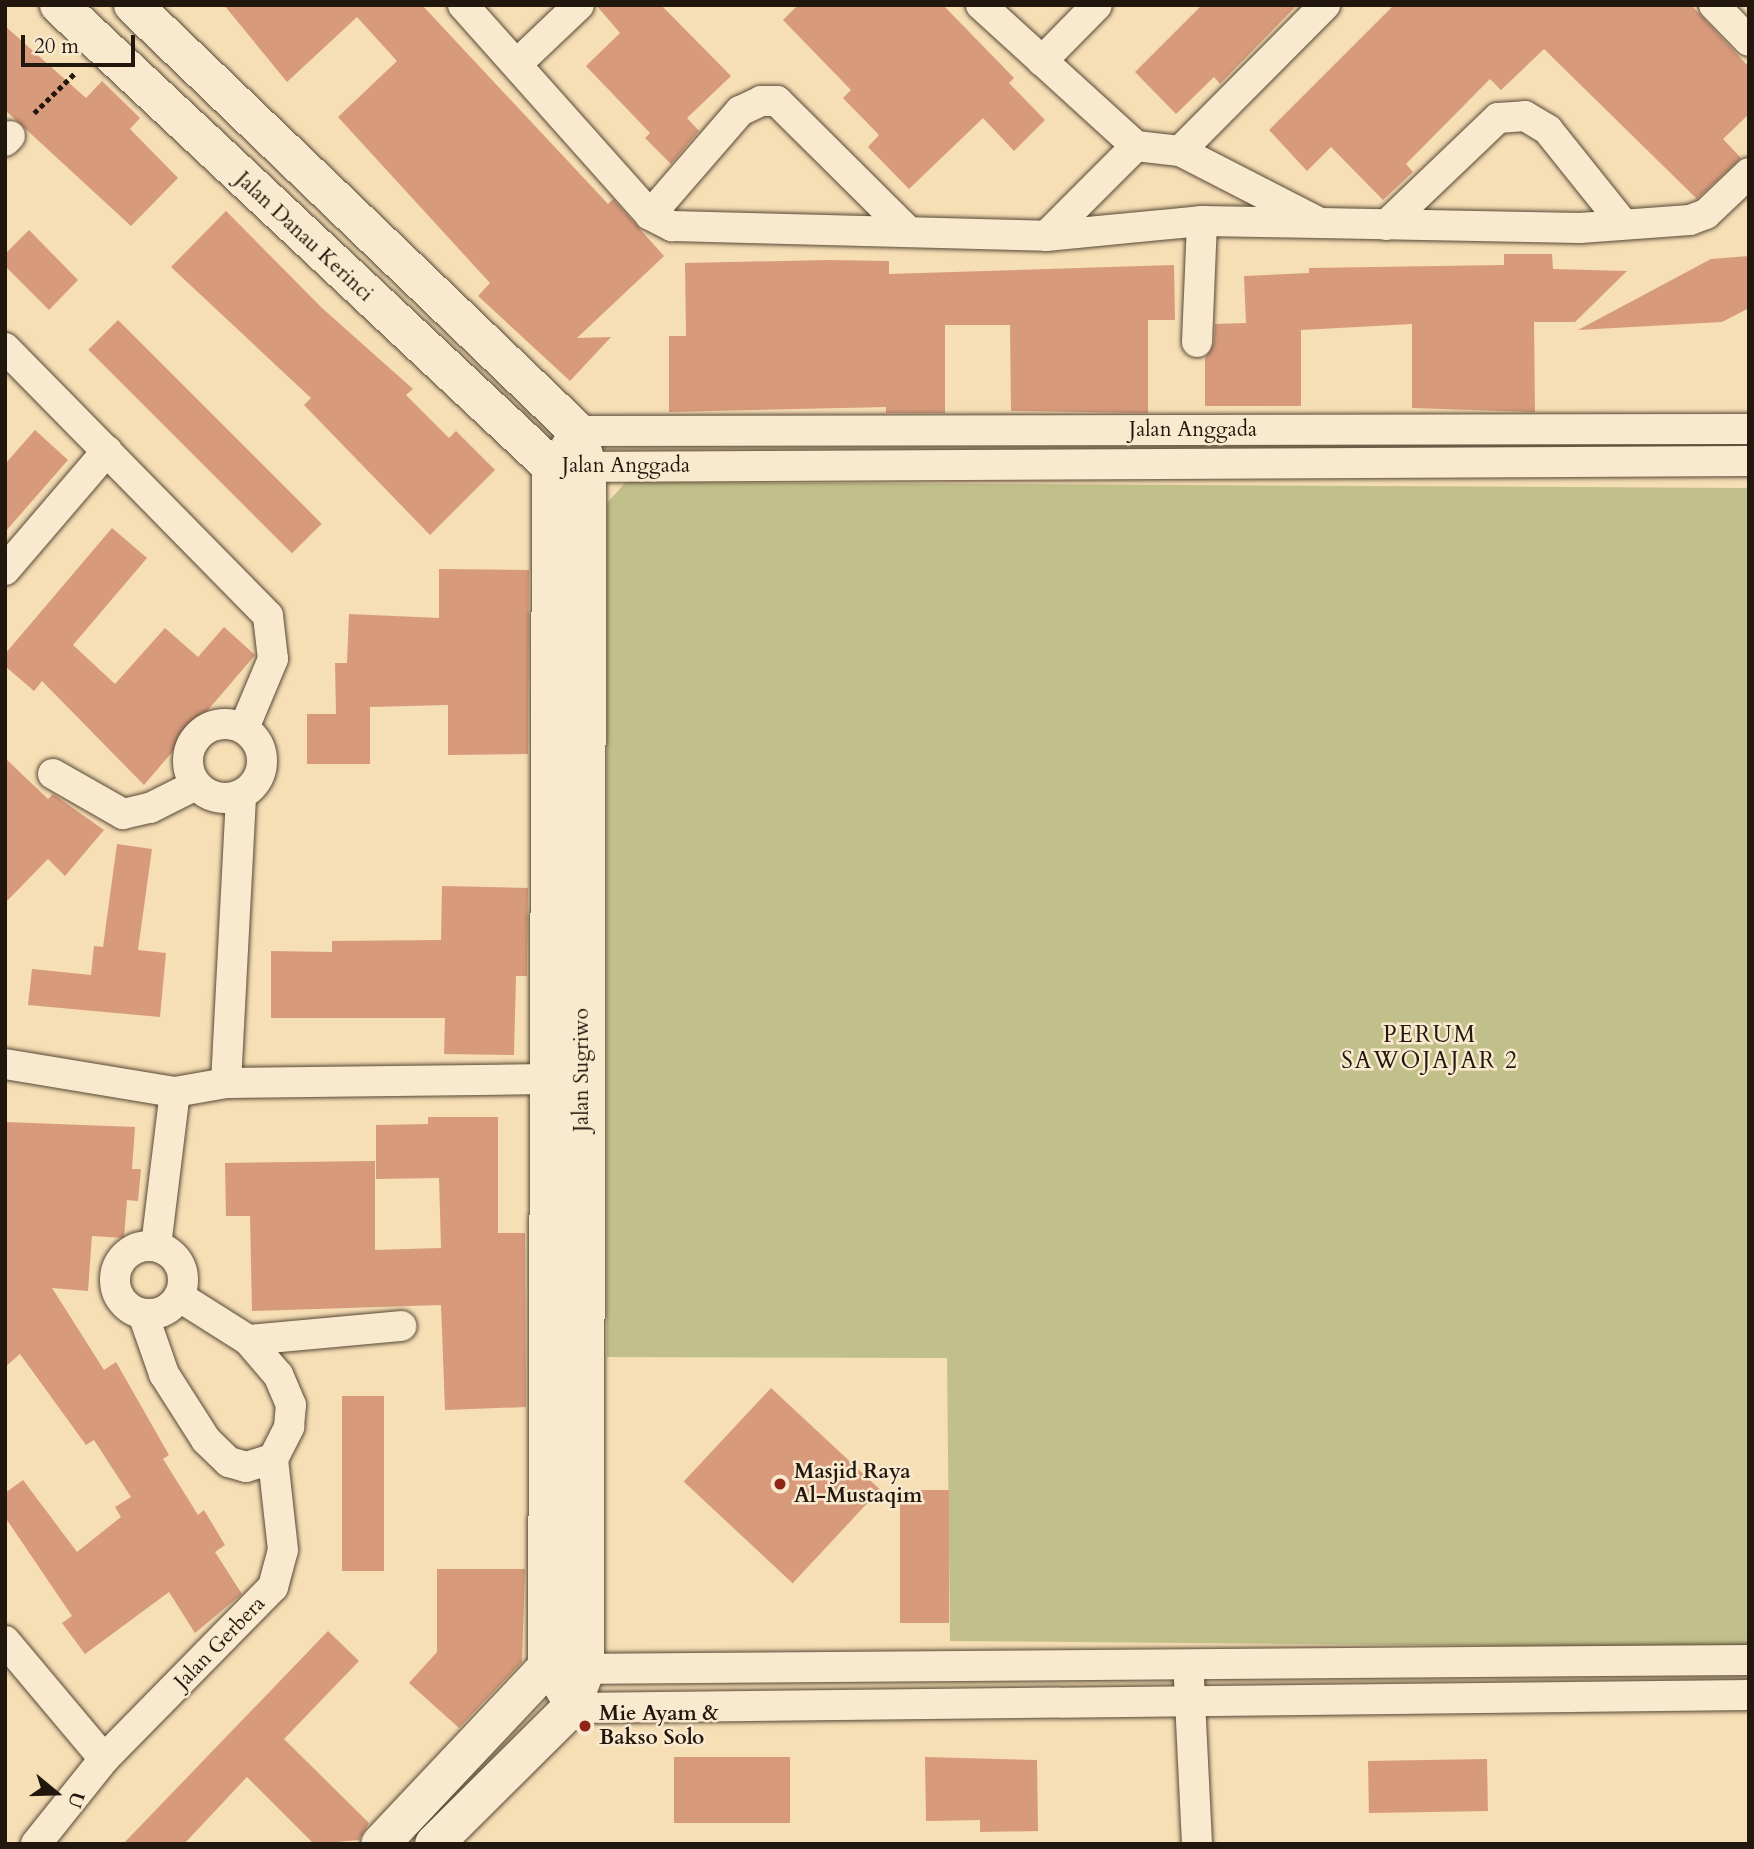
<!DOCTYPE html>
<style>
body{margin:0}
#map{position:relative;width:1754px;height:1849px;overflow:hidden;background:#f6deb5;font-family:Cardo,serif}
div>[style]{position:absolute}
.green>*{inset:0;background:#c2c08a}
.building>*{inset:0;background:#d79a7b;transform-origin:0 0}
.path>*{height:4.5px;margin-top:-2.25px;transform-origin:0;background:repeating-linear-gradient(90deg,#22170c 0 5px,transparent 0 8.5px)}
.roads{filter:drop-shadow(0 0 2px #574936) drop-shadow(0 0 2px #574936)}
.street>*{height:30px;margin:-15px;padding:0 15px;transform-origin:15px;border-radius:15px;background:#f9eacf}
.street>.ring{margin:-15px;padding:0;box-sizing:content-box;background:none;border:30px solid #f9eacf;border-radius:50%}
.secondary>*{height:38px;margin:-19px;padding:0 19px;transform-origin:19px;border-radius:19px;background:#f9eacf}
.dots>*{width:19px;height:19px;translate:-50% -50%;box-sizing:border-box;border:4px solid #f9eacf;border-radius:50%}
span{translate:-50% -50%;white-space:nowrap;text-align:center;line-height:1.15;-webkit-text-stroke:5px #f9eacf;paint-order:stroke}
.street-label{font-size:21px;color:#22170c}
.poi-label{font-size:21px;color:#22170c;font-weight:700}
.left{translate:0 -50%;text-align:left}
.neighbourhood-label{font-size:23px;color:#22170c;letter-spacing:2px}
.frame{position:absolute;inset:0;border:7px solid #22170c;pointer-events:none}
.north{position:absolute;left:21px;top:1758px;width:70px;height:70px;-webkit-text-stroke:5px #f9eacf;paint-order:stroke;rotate:109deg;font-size:19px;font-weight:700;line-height:28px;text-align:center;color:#22170c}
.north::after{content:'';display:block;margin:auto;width:24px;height:32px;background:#22170c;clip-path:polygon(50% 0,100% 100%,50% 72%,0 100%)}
.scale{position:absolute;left:21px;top:35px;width:114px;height:32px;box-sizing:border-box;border:4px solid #22170c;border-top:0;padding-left:9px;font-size:21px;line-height:24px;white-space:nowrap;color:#22170c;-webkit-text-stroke:5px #f9eacf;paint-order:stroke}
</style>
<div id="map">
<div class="green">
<i style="clip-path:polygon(626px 482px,1749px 488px,1749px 1648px,950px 1641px,947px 1358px,607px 1357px,607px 503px)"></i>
</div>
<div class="building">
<i style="clip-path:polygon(224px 5px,422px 5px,608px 204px,613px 199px,664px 256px,577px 338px,611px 337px,570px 381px,478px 296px,490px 283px,338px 117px,397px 61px,357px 17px,287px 82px)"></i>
<i style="clip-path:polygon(596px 5px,661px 5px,731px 76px,687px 118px,699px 131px,671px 164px,645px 138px,650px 133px,586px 66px,620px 33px)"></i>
<i style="clip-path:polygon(798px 5px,943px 5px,1014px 78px,1009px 83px,1045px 120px,1014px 151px,983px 118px,909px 189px,868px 147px,879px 135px,843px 98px,851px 90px,783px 20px)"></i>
<i style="clip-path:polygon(1202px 5px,1297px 5px,1220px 84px,1214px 77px,1176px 114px,1135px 72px)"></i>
<i style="clip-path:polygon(1394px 5px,1691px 5px,1749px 67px,1749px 114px,1723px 139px,1741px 158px,1697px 199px,1544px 49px,1501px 90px,1490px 79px,1406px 164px,1413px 172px,1383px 200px,1331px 147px,1307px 171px,1269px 130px)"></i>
<i style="clip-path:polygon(5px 26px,86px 98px,102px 81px,140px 118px,130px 129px,178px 178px,131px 226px,5px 110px)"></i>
<i style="clip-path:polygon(226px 211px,322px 308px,413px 389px,406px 395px,449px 438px,456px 431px,495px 470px,430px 535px,304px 405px,311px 398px,171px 267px)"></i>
<i style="clip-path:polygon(29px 230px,78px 280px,49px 310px,5px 266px,5px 254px)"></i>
<i style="clip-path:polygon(1504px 254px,1552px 254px,1553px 269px,1627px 271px,1575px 322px,1534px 322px,1535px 412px,1412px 408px,1412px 324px,1301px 330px,1301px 406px,1205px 406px,1205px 358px,1214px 343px,1215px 324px,1246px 323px,1244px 276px,1309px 273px,1309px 268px,1504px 265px)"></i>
<i style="clip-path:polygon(1749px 256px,1749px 308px,1722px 322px,1578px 330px,1711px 259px)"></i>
<i style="clip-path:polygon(828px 260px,889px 261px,889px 274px,1174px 265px,1175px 320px,1148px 320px,1148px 413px,1011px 411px,1010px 325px,945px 325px,945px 413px,886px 413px,886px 407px,669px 412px,669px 336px,686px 336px,685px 263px)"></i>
<i style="left:118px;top:320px;width:288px;height:42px;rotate:45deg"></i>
<i style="clip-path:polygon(35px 430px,68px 460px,5px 532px,5px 464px)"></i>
<i style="clip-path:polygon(112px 528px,147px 558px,73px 645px,115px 684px,165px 628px,198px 657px,224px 627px,255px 655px,144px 785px,42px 681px,34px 691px,5px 666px,5px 654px)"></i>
<i style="clip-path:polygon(439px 569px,529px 570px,528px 754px,448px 755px,448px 705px,370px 707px,370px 764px,307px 764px,307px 714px,336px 714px,335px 663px,347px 663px,349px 614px,439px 618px)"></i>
<i style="clip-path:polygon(5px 758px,48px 799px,53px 794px,104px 830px,65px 876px,48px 859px,5px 903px)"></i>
<i style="clip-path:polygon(117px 844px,152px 849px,138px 950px,166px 953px,160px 1017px,28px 1005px,32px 969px,91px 975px,94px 946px,103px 947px)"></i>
<i style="clip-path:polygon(442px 886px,528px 888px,527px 976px,516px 976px,514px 1055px,444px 1054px,445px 1018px,271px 1018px,271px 951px,332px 952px,332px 941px,441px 940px)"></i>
<i style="clip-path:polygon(428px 1117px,498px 1117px,498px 1233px,525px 1233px,526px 1407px,445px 1410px,441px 1305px,252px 1311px,250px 1216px,226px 1216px,225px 1163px,375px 1161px,375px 1250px,441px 1248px,439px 1178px,376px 1179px,376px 1125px,428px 1124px)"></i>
<i style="clip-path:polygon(5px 1122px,135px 1127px,132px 1169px,141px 1169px,138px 1201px,127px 1200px,124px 1238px,92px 1236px,88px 1291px,52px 1288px,104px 1370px,116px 1362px,169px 1455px,163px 1459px,198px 1515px,204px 1510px,225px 1545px,215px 1552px,242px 1594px,195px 1633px,169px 1592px,85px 1654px,62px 1623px,72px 1616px,5px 1517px,5px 1493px,23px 1480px,77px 1552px,121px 1517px,115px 1507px,131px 1497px,94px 1440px,86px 1445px,20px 1354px,5px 1367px)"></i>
<i style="left:771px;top:1388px;width:149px;height:128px;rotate:43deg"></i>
<i style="left:342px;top:1396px;width:42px;height:175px"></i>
<i style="left:900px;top:1490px;width:49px;height:133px"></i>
<i style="clip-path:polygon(437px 1569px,525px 1569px,522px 1662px,459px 1728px,409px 1683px,437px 1652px)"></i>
<i style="clip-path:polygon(328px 1631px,359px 1661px,284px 1739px,369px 1823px,359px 1840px,314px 1844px,247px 1777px,184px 1844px,123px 1844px)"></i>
<i style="left:790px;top:1757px;width:66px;height:116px;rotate:90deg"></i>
<i style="clip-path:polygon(925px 1757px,1037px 1760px,1038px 1831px,980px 1832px,980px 1820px,926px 1821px)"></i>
<i style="left:1487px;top:1759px;width:52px;height:119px;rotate:89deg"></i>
</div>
<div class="path">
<i style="left:34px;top:113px;width:57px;rotate:-44.3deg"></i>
</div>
<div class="roads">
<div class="street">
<i style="left:463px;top:5px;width:281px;rotate:48.3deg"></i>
<i style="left:650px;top:215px;width:25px;rotate:27deg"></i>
<i style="left:672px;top:226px;width:374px;rotate:1.5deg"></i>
<i style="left:1046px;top:236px;width:157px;rotate:-5.5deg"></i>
<i style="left:1202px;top:221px;width:118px;rotate:1deg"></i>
<i style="left:981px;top:5px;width:210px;rotate:42.3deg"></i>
<i style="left:1136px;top:146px;width:44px;rotate:6.5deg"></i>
<i style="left:1180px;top:151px;width:157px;rotate:27.2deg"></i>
<i style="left:1320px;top:223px;width:260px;rotate:1.1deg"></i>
<i style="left:1580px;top:228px;width:110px;rotate:-4.2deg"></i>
<i style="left:1690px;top:220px;width:17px;rotate:-21deg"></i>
<i style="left:1706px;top:214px;width:59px;rotate:-43.6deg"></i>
<i style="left:1714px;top:5px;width:50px;rotate:45.8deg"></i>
<i style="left:1042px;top:61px;width:78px;rotate:-45.5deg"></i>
<i style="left:518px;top:63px;width:84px;rotate:-43.6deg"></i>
<i style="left:5px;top:141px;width:7px;rotate:-45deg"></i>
<i style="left:1180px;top:151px;width:206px;rotate:-45.2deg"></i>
<i style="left:650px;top:215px;width:138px;rotate:-49.1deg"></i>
<i style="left:740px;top:111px;width:23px;rotate:-25deg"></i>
<i style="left:761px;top:101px;width:16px"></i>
<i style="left:777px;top:101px;width:180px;rotate:44.8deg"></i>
<i style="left:1386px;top:225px;width:155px;rotate:-43.7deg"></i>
<i style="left:1498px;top:118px;width:27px;rotate:-4deg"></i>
<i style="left:1525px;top:116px;width:27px;rotate:31deg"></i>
<i style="left:1548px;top:130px;width:117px;rotate:51.3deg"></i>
<i style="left:1046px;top:236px;width:127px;rotate:-45deg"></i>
<i style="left:1197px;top:342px;width:121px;rotate:-87.6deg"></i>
<i style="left:5px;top:348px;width:375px;rotate:45.5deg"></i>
<i style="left:268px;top:616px;width:43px;rotate:83.4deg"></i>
<i style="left:273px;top:659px;width:75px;rotate:112.8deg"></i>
<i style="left:566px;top:446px;width:19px;rotate:-54deg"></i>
<i style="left:577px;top:431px;width:1172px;rotate:-0.1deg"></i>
<i style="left:565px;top:467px;width:1184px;rotate:-0.29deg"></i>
<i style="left:5px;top:570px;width:157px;rotate:-49.4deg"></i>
<i class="ring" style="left:188px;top:724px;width:44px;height:44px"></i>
<i style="left:53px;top:774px;width:81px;rotate:29.7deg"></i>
<i style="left:123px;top:814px;width:28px;rotate:-13deg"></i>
<i style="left:150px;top:808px;width:51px;rotate:-26.6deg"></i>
<i style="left:5px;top:1064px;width:172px;rotate:9.4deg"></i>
<i style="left:175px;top:1092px;width:52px;rotate:-10deg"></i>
<i style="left:226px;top:1083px;width:320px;rotate:-0.7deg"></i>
<i style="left:546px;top:1079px;width:22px;rotate:27deg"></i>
<i style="left:226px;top:1083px;width:288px;rotate:-87deg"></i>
<i style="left:156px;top:1246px;width:155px;rotate:-83deg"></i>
<i class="ring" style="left:115px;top:1246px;width:38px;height:38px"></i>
<i style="left:143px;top:1314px;width:64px;rotate:70.7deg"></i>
<i style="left:164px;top:1374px;width:78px;rotate:57.5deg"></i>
<i style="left:206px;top:1440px;width:32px;rotate:44deg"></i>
<i style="left:229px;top:1462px;width:18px;rotate:16deg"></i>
<i style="left:246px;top:1467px;width:28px;rotate:-17deg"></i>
<i style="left:273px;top:1459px;width:36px;rotate:-63deg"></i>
<i style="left:289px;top:1427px;width:22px;rotate:-85deg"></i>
<i style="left:291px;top:1405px;width:33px;rotate:-113deg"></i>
<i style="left:278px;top:1375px;width:46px;rotate:-130.6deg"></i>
<i style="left:248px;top:1340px;width:80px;rotate:-147.7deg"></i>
<i style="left:248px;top:1340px;width:154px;rotate:-5.2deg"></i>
<i style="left:5px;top:1641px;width:154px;rotate:50deg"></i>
<i style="left:547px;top:1667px;width:48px;rotate:59.7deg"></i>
<i style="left:571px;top:1708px;width:1178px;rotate:-0.63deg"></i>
<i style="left:565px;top:1669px;width:1184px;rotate:-0.44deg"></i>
<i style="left:1189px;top:1680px;width:164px;rotate:87.2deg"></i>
<i style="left:36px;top:1844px;width:109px;rotate:-51.3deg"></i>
<i style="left:104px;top:1759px;width:241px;rotate:-45.5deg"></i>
<i style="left:273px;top:1587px;width:38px;rotate:-75deg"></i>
<i style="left:283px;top:1550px;width:92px;rotate:-96.3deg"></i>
</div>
<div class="secondary">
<i style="left:59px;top:5px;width:674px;rotate:43.14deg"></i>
<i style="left:551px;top:466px;width:1201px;rotate:90.19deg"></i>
<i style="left:547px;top:1667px;width:243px;rotate:133.3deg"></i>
<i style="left:133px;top:5px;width:615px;rotate:43.81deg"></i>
<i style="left:577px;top:431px;width:37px;rotate:74deg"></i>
<i style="left:587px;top:467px;width:1204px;rotate:90.1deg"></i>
<i style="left:585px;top:1671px;width:40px;rotate:111deg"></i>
<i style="left:571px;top:1708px;width:193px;rotate:135.2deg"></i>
</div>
</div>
<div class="dots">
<i style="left:780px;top:1484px;background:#8f2418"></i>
<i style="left:585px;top:1726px;background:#8f2418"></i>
</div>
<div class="street-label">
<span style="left:304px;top:237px;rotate:43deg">Jalan Danau Kerinci</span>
<span style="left:1193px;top:430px">Jalan Anggada</span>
<span style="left:626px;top:466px">Jalan Anggada</span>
<span style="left:582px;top:1070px;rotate:-90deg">Jalan Sugriwo</span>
<span style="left:220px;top:1643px;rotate:-46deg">Jalan Gerbera</span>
</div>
<div class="poi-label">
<span class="left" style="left:794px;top:1484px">Masjid Raya<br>Al-Mustaqim</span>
<span class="left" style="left:599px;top:1726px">Mie Ayam &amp;<br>Bakso Solo</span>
</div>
<div class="neighbourhood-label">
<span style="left:1430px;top:1048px">PERUM<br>SAWOJAJAR 2</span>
</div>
<div class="frame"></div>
<div class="north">U</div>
<div class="scale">20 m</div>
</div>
